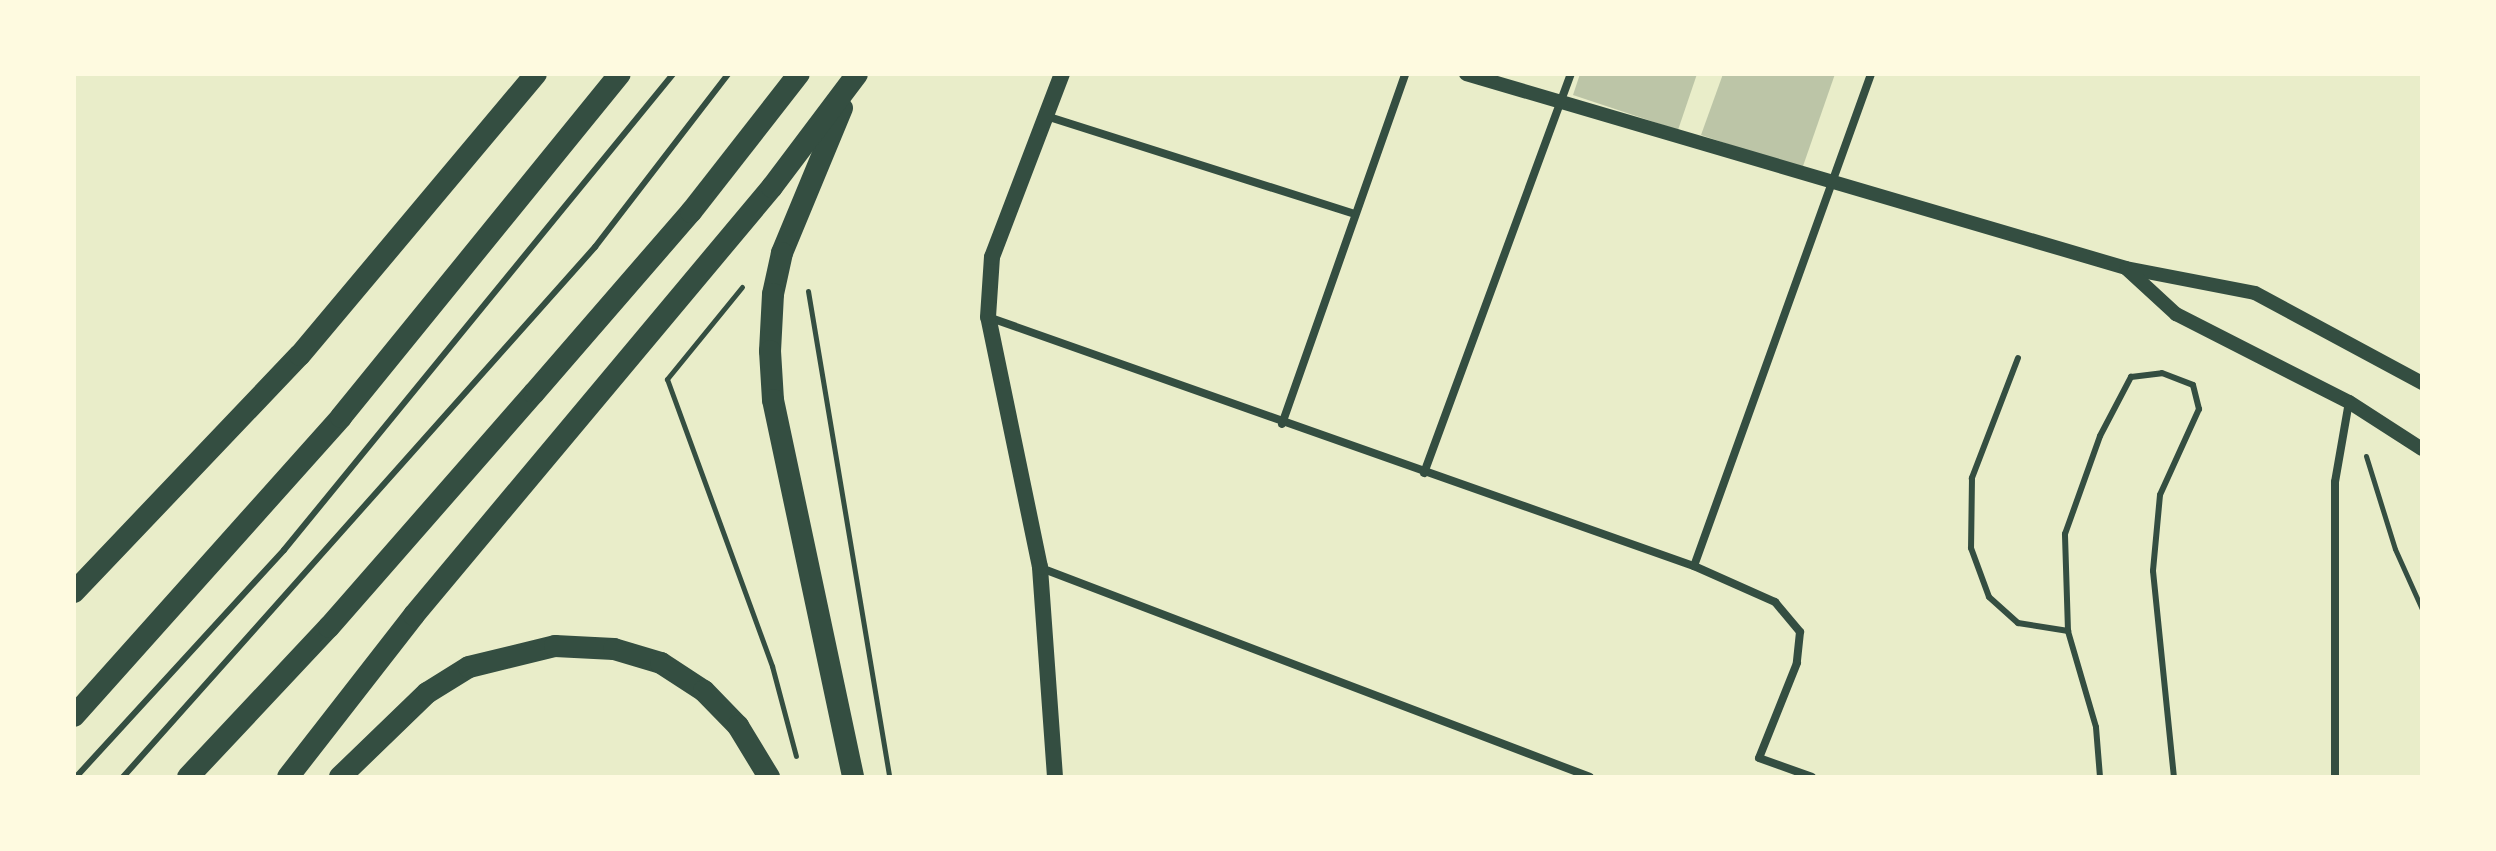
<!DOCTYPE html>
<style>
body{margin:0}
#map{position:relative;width:2496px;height:851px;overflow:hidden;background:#e9edc9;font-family:Raleway,sans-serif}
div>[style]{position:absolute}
.building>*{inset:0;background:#bcc5a7}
.path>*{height:5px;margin:-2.5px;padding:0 2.5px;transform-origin:2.5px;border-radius:2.5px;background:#344e41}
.service>*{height:6px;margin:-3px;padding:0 3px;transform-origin:3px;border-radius:3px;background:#344e41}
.minor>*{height:8px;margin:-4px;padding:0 4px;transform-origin:4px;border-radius:4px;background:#344e41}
.tertiary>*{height:14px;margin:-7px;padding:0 7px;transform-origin:7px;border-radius:7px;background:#344e41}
.secondary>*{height:16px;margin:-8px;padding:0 8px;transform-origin:8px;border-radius:8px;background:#344e41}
.trunk>*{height:22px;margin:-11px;padding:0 11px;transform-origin:11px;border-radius:11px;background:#344e41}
span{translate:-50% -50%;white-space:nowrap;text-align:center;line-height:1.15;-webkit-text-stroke:6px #fefae0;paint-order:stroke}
.frame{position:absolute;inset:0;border:76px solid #fefae0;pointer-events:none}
</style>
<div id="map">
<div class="building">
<i style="clip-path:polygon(1580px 74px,1697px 74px,1678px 130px,1573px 95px)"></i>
<i style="clip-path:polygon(1723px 74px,1835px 74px,1802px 169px,1701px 135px)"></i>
</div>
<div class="path">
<i style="left:742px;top:287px;width:119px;rotate:129.2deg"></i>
<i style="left:667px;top:379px;width:306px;rotate:69.9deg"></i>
<i style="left:772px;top:666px;width:93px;rotate:75.1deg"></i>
<i style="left:808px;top:291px;width:493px;rotate:80.5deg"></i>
<i style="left:2366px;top:456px;width:97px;rotate:72.7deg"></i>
<i style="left:2395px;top:549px;width:66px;rotate:65.8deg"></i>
</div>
<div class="service">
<i style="left:2018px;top:358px;width:129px;rotate:111deg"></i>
<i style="left:1972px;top:478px;width:70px;rotate:90.8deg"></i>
<i style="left:1971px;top:548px;width:52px;rotate:69.8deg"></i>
<i style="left:1989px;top:597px;width:39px;rotate:42deg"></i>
<i style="left:2018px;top:623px;width:51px;rotate:9.1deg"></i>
<i style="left:76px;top:777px;width:308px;rotate:-47.5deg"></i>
<i style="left:284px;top:550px;width:615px;rotate:-50.74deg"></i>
<i style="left:123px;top:777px;width:710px;rotate:-48.31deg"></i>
<i style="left:595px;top:247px;width:218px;rotate:-52.4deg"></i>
<i style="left:2100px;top:777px;width:50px;rotate:-94.6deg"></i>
<i style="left:2096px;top:727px;width:100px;rotate:-106.3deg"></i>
<i style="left:2068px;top:631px;width:97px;rotate:-91.8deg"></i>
<i style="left:2065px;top:534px;width:104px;rotate:-70.3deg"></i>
<i style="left:2100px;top:436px;width:67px;rotate:-62.3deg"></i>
<i style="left:2131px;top:377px;width:31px;rotate:-7deg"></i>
<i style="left:2162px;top:373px;width:33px;rotate:21deg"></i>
<i style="left:2193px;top:385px;width:25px;rotate:76deg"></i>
<i style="left:2199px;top:409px;width:94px;rotate:114.4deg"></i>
<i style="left:2160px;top:495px;width:76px;rotate:95.3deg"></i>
<i style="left:2153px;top:571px;width:207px;rotate:84.2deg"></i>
</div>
<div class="minor">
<i style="left:1046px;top:116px;width:324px;rotate:17.6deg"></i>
<i style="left:988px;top:317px;width:749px;rotate:19.43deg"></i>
<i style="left:1694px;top:566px;width:89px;rotate:24deg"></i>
<i style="left:1775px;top:602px;width:39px;rotate:50deg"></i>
<i style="left:1800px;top:632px;width:31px;rotate:96deg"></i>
<i style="left:1797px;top:663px;width:102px;rotate:111.8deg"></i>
<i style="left:1759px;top:758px;width:56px;rotate:19.7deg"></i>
<i style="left:1282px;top:424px;width:371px;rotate:-70.6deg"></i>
<i style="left:1424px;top:473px;width:425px;rotate:-69.8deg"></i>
<i style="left:1694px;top:566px;width:523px;rotate:-70.21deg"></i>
<i style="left:1041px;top:568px;width:587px;rotate:20.84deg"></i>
<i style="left:2335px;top:777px;width:295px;rotate:-90deg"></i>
<i style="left:2335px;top:482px;width:81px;rotate:-80.1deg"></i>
</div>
<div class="tertiary">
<i style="left:1466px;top:74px;width:688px;rotate:16.38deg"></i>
<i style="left:2126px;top:268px;width:131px;rotate:11deg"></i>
<i style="left:2255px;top:293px;width:190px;rotate:28.3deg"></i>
<i style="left:2127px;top:269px;width:67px;rotate:42.6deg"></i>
<i style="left:2176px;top:314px;width:194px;rotate:27deg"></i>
<i style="left:2349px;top:402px;width:87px;rotate:32.8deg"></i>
</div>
<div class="secondary">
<i style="left:1055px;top:777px;width:211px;rotate:-94.1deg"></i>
<i style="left:1040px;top:567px;width:255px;rotate:-101.7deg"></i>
<i style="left:988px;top:317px;width:60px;rotate:-86.2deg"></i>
<i style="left:992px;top:257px;width:196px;rotate:-69.1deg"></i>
</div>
<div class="trunk">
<i style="left:842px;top:108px;width:157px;rotate:112.5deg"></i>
<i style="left:782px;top:253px;width:42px;rotate:102.4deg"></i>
<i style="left:773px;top:294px;width:57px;rotate:93deg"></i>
<i style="left:770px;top:351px;width:49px;rotate:86.5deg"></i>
<i style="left:773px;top:400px;width:385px;rotate:78deg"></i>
<i style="left:74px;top:592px;width:327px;rotate:-46.4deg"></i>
<i style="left:300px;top:355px;width:367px;rotate:-50deg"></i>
<i style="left:74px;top:716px;width:401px;rotate:-48.2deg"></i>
<i style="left:341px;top:417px;width:442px;rotate:-50.9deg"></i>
<i style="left:188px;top:777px;width:206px;rotate:-46.8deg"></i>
<i style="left:329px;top:627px;width:311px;rotate:-48.8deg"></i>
<i style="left:534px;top:393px;width:240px;rotate:-49.1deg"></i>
<i style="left:691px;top:212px;width:175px;rotate:-52deg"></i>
<i style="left:288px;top:777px;width:205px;rotate:-52.1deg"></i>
<i style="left:414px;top:615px;width:558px;rotate:-50.09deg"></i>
<i style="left:772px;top:187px;width:141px;rotate:-53deg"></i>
<i style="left:340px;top:777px;width:121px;rotate:-44deg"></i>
<i style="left:427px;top:693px;width:49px;rotate:-31.8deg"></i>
<i style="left:469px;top:667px;width:89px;rotate:-13.7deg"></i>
<i style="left:555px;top:646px;width:59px;rotate:2.9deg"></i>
<i style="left:614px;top:649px;width:49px;rotate:16.6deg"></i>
<i style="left:661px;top:663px;width:51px;rotate:33.1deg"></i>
<i style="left:704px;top:691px;width:49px;rotate:45.8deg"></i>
<i style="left:738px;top:726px;width:60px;rotate:58.7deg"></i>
</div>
<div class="frame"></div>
</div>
